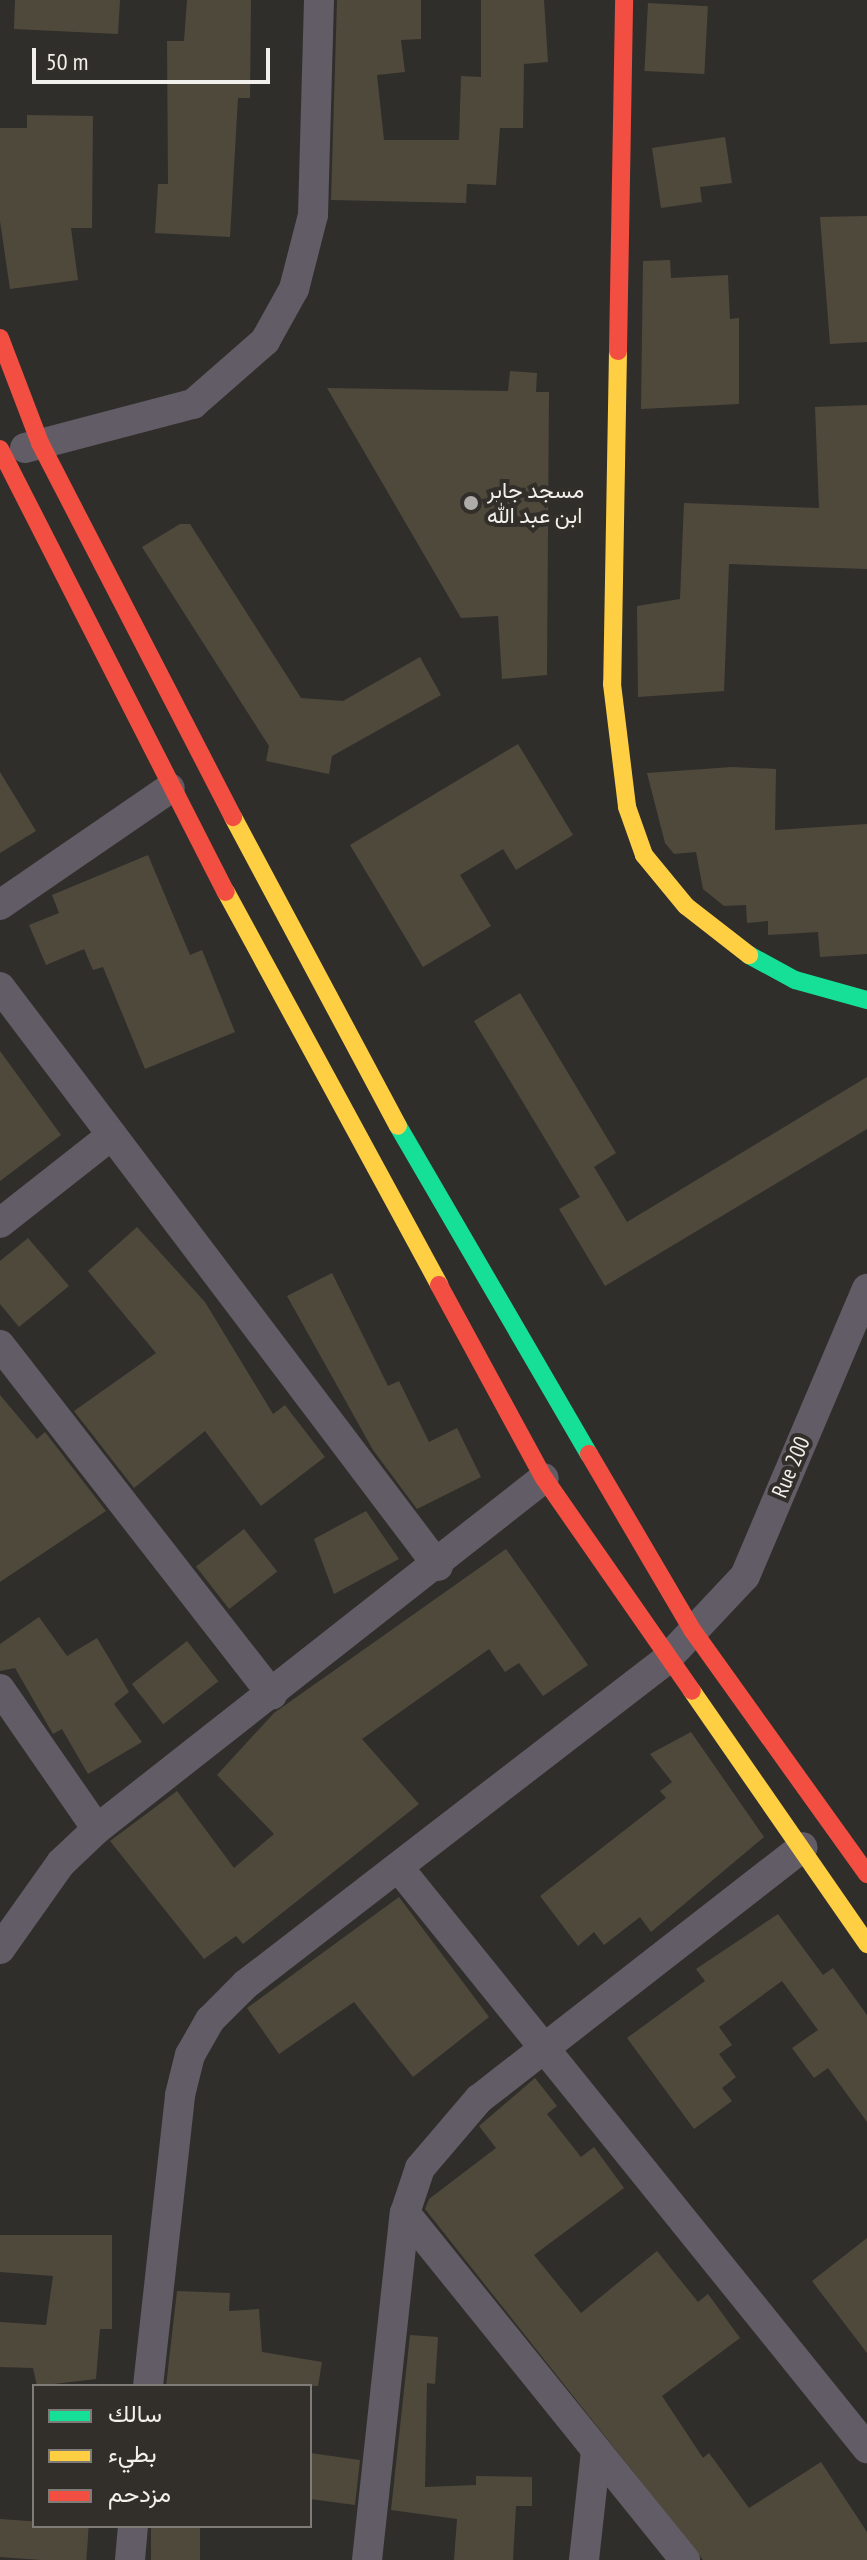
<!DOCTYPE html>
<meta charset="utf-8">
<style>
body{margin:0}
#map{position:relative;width:867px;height:2560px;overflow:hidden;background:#302e2b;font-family:"PT Sans Narrow",Vazirmatn,sans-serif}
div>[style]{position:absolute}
.building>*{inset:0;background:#4f493c;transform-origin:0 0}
.street>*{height:30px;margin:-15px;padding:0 15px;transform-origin:15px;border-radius:15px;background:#615c65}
.fast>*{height:18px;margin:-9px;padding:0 9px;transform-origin:9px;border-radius:9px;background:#16e098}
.slow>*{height:18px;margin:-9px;padding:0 9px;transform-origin:9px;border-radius:9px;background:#ffcf43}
.jam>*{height:18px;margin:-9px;padding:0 9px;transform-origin:9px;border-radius:9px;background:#f24e42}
.dots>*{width:22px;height:22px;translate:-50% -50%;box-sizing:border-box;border:4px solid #322e29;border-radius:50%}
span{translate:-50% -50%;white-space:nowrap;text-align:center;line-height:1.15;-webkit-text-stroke:8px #322e29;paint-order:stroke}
.poi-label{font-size:22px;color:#f2f0ec}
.left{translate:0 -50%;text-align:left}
.street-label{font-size:22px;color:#f2f0ec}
.legend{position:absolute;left:32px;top:2384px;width:280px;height:144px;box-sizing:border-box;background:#322e29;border:2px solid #7f7c77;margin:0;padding:10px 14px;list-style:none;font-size:24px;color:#f2f0ec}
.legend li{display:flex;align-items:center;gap:16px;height:40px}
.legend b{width:40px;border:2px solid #7f7c77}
.scale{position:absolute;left:32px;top:48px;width:238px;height:36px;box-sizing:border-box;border:4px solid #f2f0ec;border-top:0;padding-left:10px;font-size:24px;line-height:28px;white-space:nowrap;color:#f2f0ec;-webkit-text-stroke:6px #322e29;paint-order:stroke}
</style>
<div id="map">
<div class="building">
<i style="clip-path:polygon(15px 0,120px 0,118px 34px,14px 29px)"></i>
<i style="clip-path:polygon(187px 0,251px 0,250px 98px,238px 98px,230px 237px,155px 233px,158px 184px,168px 184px,167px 41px,184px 41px)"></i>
<i style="clip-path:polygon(337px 0,421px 0,421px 39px,401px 40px,405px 72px,377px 75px,384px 140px,459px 140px,461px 76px,481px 77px,481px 0,544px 0,548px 62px,524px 64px,523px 128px,500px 128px,496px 185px,467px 184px,466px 203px,331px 200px)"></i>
<i style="left:648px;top:3px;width:60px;height:68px;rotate:3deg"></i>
<i style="clip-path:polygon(27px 115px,93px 116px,92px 228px,71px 228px,78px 280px,10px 289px,0 221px,0 128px,27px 128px)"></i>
<i style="clip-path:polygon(725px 137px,732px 183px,700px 187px,702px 202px,661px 208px,652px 148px)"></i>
<i style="clip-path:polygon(867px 216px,867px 342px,830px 344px,820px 217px)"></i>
<i style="clip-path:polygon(670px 260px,671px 278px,728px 275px,730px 319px,739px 318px,739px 404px,641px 409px,643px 261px)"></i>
<i style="clip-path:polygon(510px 371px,537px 373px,536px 392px,549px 392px,547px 675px,502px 679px,498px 616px,461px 618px,327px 388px,508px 391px)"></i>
<i style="clip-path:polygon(867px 405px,867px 569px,729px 564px,724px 691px,638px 697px,637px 606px,680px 599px,684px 503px,819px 508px,815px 407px)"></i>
<i style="clip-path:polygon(180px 524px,190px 524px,301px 698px,343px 701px,420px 657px,441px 695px,332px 756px,329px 774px,266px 761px,269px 746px,142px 547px)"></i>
<i style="clip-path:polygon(518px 744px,573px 835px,516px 870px,503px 849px,460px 875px,491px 926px,423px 967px,350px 845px)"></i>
<i style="clip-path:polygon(732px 767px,776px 769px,775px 830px,867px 824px,867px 954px,820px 957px,818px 932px,768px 935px,768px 921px,747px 923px,746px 905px,724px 906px,703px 889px,696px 852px,674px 854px,665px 843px,647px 773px)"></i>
<i style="clip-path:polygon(0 772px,36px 831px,0 853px)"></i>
<i style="clip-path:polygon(148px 855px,190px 955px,202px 950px,235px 1032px,145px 1069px,103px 967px,93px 970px,84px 949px,46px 965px,29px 925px,59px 913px,52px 895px)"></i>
<i style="clip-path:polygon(520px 993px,616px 1153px,594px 1167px,627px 1222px,867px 1077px,867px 1129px,605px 1286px,559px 1209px,580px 1197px,474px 1021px)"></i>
<i style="clip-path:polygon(0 1051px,61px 1135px,0 1181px)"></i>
<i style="clip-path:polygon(137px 1227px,205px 1302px,273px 1414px,285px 1405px,325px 1457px,261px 1506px,205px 1431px,134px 1488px,74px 1411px,156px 1353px,88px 1271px)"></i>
<i style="clip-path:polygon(28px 1238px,69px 1286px,19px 1327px,0 1304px,0 1261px)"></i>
<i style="clip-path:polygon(332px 1273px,388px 1386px,399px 1381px,429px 1442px,457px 1428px,481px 1477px,417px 1509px,373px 1450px,287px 1296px)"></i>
<i style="clip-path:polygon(0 1395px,37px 1439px,45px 1432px,106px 1511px,0 1582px)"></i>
<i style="clip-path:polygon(366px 1511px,399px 1559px,334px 1594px,314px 1539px)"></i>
<i style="left:244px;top:1529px;width:54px;height:61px;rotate:52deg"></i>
<i style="clip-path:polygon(506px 1549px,588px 1665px,543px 1696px,519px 1663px,505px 1672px,489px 1649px,362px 1739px,419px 1804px,243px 1944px,236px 1936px,204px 1959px,110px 1841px,177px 1791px,234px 1868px,274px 1834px,217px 1775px,274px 1713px)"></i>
<i style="clip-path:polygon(39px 1617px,67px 1656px,97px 1638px,129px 1692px,114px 1704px,142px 1742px,88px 1774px,62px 1729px,53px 1734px,15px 1668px,0 1671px,0 1644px)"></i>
<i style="left:187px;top:1641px;width:51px;height:70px;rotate:52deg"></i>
<i style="clip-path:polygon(691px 1732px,764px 1837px,651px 1932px,640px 1917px,604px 1945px,594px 1932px,578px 1946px,540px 1896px,666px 1798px,660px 1791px,672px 1782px,650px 1754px)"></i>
<i style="clip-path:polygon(399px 1897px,489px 2017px,413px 2077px,354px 2002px,279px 2054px,247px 2008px)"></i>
<i style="clip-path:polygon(778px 1914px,823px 1975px,833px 1968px,867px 2015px,867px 2122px,828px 2068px,814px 2078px,792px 2048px,818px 2030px,782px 1981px,719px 2027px,732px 2045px,719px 2054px,736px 2077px,722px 2088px,732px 2101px,694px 2129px,627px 2038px,705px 1981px,696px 1969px)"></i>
<i style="clip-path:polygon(535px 2078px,557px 2106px,547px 2114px,581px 2157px,594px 2147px,624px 2188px,534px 2255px,581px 2313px,657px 2251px,698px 2302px,708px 2294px,740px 2338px,662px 2396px,703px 2458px,709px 2453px,749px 2508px,821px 2462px,867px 2532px,867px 2560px,703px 2560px,425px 2209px,429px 2199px,496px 2148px,479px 2126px)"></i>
<i style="clip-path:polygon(0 2235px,112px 2235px,112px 2329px,100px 2329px,96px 2379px,37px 2386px,33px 2368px,0 2367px,0 2322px,46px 2325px,53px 2276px,0 2272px)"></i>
<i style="clip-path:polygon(867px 2238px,867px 2353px,812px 2281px)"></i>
<i style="clip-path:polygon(177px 2291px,230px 2293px,229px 2311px,259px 2309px,262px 2352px,322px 2362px,318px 2386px,166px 2386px)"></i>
<i style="clip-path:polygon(410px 2335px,438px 2337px,435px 2384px,427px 2383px,425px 2487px,476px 2485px,476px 2476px,532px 2477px,532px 2506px,516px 2506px,513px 2560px,454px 2560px,457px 2519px,391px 2510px)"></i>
<i style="clip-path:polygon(310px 2453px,360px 2460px,355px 2505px,310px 2499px)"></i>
<i style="left:0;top:2519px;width:89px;height:38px;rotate:4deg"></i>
<i style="left:151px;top:2526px;width:49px;height:34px"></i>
</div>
<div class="street">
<i style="left:25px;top:448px;width:174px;rotate:-14.7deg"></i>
<i style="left:193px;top:404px;width:96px;rotate:-41.2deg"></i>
<i style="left:265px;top:341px;width:60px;rotate:-60.9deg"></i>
<i style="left:294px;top:289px;width:76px;rotate:-75.6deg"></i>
<i style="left:313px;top:215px;width:215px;rotate:-88.4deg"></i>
<i style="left:0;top:905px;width:206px;rotate:-34.5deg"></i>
<i style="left:0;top:987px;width:726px;rotate:52.89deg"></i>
<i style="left:0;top:1223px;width:142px;rotate:-38.2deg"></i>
<i style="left:0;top:1345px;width:443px;rotate:52.1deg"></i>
<i style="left:0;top:1689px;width:170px;rotate:55.3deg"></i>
<i style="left:398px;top:1867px;width:747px;rotate:51.09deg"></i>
<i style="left:0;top:1949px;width:105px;rotate:-54.7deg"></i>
<i style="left:61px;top:1863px;width:50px;rotate:-43.4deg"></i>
<i style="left:97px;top:1829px;width:568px;rotate:-38.14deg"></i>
<i style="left:405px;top:2213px;width:446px;rotate:51.1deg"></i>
<i style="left:148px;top:2386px;width:293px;rotate:-83.7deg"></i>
<i style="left:180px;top:2095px;width:41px;rotate:-76deg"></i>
<i style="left:190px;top:2055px;width:40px;rotate:-60.3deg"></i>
<i style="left:210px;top:2020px;width:51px;rotate:-45deg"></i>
<i style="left:246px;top:1984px;width:530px;rotate:-37.65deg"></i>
<i style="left:666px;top:1660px;width:115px;rotate:-46.8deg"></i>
<i style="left:745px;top:1576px;width:312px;rotate:-67deg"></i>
<i style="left:130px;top:2560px;width:34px;rotate:-85deg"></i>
<i style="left:367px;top:2560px;width:349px;rotate:-83.8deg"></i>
<i style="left:405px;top:2213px;width:47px;rotate:-71.6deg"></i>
<i style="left:420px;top:2168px;width:91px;rotate:-49.5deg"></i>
<i style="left:479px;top:2099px;width:410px;rotate:-37.9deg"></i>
<i style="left:584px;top:2560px;width:110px;rotate:-83.7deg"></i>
</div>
<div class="fast">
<i style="left:749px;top:955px;width:52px;rotate:28.5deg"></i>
<i style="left:795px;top:980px;width:75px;rotate:15.5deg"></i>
<i style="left:398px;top:1126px;width:380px;rotate:59.8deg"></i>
</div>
<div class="slow">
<i style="left:618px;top:351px;width:333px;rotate:91deg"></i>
<i style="left:612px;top:684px;width:124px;rotate:83deg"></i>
<i style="left:627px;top:807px;width:51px;rotate:70.5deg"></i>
<i style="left:644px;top:855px;width:66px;rotate:50.5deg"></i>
<i style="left:686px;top:906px;width:80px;rotate:37.9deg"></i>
<i style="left:233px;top:817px;width:350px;rotate:61.9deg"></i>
<i style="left:226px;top:892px;width:447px;rotate:61.5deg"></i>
<i style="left:692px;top:1691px;width:308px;rotate:55.3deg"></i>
</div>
<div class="jam">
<i style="left:0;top:338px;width:112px;rotate:69.1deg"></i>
<i style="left:40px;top:443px;width:421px;rotate:62.7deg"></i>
<i style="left:618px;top:351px;width:351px;rotate:-89deg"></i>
<i style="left:0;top:449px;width:497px;rotate:63deg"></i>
<i style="left:439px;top:1285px;width:220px;rotate:61.5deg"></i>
<i style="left:544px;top:1478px;width:259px;rotate:55.2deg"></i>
<i style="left:589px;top:1454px;width:205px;rotate:59.6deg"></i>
<i style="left:693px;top:1631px;width:299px;rotate:54.4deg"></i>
</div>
<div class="dots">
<i style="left:471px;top:503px;background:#aeaca8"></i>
</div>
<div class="poi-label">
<span class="left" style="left:487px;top:503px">مسجد جابر<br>ابن عبد الله</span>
</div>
<div class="street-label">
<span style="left:791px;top:1467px;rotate:-67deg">Rue 200</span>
</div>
<ul class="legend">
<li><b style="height:10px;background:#16e098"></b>سالك</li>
<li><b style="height:10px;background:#ffcf43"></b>بطيء</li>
<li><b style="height:10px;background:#f24e42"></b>مزدحم</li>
</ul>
<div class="scale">50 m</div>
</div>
